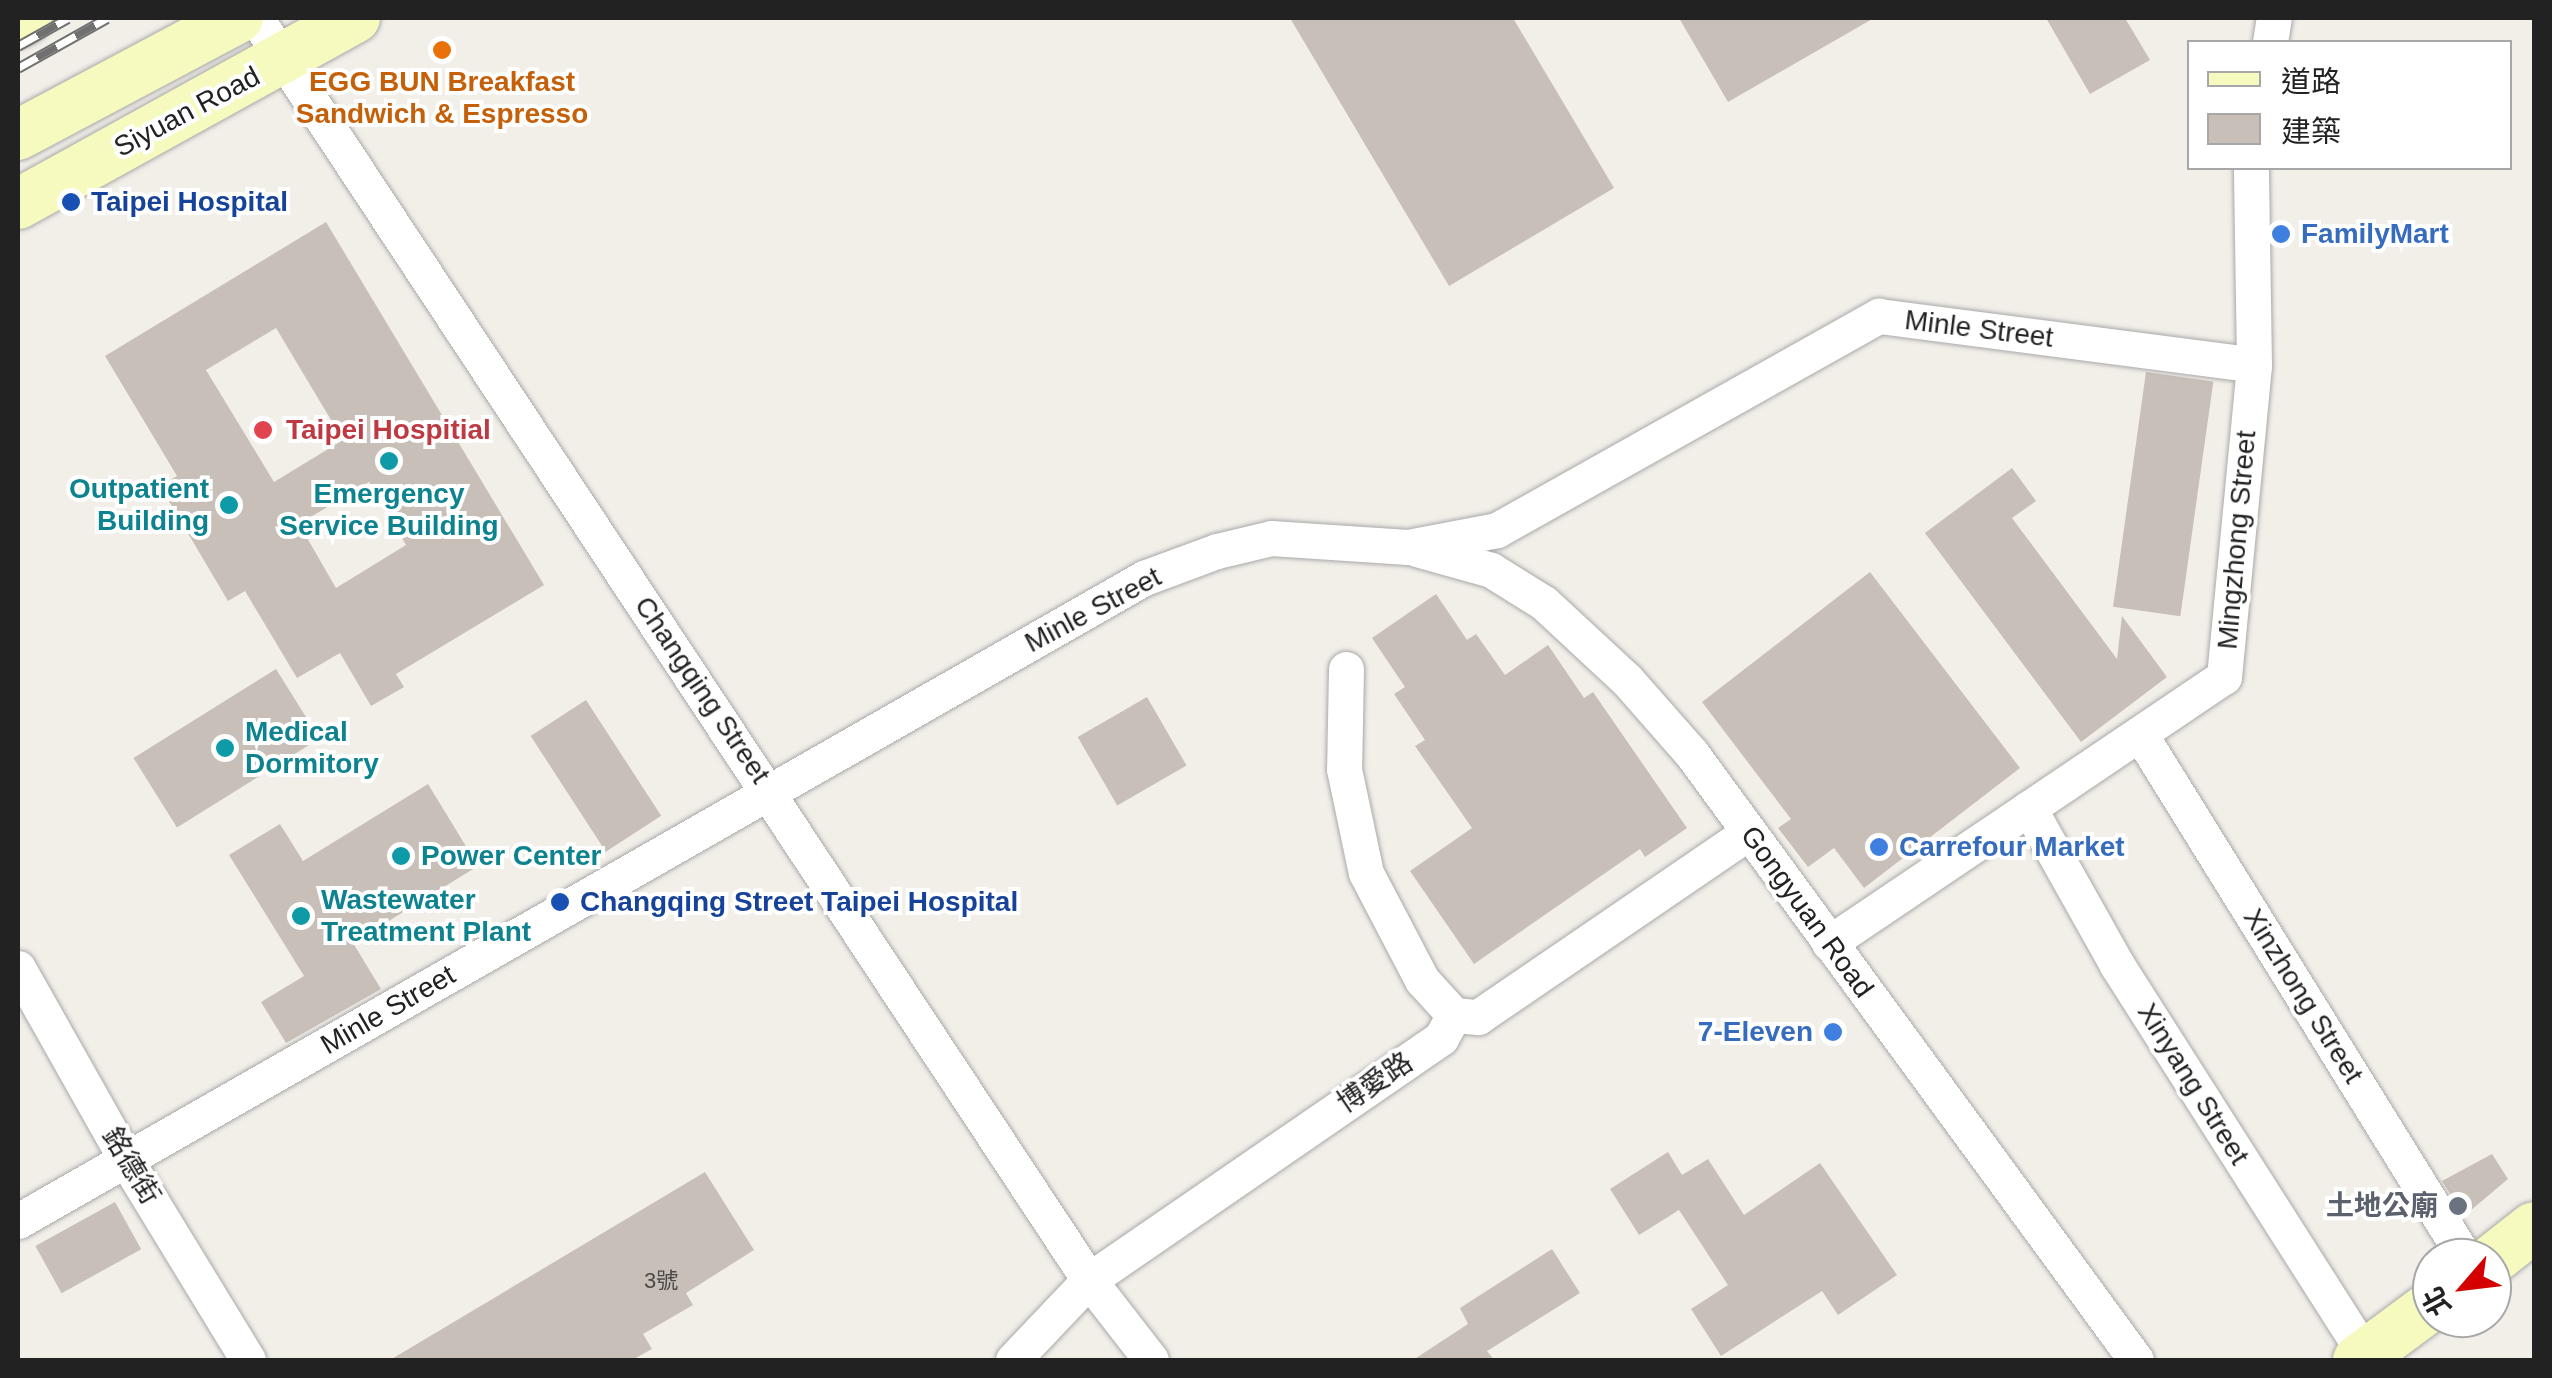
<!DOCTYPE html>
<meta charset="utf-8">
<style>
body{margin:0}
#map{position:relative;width:2552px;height:1378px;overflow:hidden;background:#f2efe9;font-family:Arial,"Noto Sans TC",sans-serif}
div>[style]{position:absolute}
.building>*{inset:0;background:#c7bfb8;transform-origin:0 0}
.roads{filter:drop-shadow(0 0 2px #a9a9a9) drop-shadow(0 0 2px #a9a9a9)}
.street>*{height:35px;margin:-17.5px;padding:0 17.5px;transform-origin:17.5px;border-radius:17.5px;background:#fff}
.secondary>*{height:50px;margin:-25px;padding:0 25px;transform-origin:25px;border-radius:25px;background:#f7fabf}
.rail>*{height:11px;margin-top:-5.5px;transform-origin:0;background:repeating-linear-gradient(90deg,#fff 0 22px,#707070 0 44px);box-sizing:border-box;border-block:2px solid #707070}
.dots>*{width:28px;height:28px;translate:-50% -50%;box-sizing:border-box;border:5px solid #fff;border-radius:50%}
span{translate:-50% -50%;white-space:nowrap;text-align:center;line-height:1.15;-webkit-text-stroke:8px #fff;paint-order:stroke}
.number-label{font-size:22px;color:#4b4948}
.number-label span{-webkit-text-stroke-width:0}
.food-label{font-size:28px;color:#c56008;font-weight:700}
.street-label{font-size:28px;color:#222}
.transit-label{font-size:28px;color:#164399;font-weight:700}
.left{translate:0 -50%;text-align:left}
.shop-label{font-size:28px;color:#366cbe;font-weight:700}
.right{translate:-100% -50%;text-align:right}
.health-label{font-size:28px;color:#be3a42;font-weight:700}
.culture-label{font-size:28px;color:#0d838f;font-weight:700}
.worship-label{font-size:28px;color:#5b616d;font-weight:700}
.frame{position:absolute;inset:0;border:20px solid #222;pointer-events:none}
.legend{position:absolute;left:2187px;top:40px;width:325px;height:130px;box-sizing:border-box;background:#fff;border:2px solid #a7a7a7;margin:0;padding:12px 18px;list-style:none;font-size:30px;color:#222}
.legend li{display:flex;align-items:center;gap:20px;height:50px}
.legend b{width:50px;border:2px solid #a7a7a7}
.north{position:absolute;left:2412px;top:1238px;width:100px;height:100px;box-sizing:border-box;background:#fff;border:2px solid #a7a7a7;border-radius:50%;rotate:242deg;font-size:28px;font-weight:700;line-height:40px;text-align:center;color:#222}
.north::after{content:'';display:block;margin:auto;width:35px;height:45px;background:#d40000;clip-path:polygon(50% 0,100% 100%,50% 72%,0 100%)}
</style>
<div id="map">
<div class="building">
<i style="clip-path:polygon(1290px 18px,1513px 18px,1614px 188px,1449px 286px)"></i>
<i style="clip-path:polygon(1679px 18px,1874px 18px,1728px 102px)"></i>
<i style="clip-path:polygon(2046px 18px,2125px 18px,2150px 60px,2090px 94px)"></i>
<i style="clip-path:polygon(evenodd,326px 222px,544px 585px,396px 674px,404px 687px,371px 706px,340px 653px,297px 678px,245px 591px,228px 601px,160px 486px,177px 476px,105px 356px,326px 222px,276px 328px,343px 440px,274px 482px,206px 370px,276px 328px,326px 222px,369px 482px,406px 545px,336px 588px,299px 524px,369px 482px)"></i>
<i style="left:2146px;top:372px;width:68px;height:237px;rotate:8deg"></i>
<i style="clip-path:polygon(2012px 468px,2036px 501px,2012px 518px,2117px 659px,2122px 616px,2167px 677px,2081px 742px,1925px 533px)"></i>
<i style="clip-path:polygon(1870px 572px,2020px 768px,1864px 888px,1834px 848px,1808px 867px,1778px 828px,1791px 819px,1702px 702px)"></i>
<i style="clip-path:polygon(1436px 594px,1467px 640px,1476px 634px,1505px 675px,1548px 645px,1584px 698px,1593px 692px,1687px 828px,1645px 857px,1640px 849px,1474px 964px,1410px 871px,1472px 828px,1415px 746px,1425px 740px,1394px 694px,1405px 687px,1372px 638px)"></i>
<i style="left:276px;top:669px;width:82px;height:168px;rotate:58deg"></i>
<i style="left:1147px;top:697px;width:79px;height:80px;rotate:60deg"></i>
<i style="left:586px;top:700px;width:138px;height:66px;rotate:57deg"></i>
<i style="clip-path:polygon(428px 784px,478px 866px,353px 943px,381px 989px,286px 1043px,261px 1002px,304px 976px,229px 855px,280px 824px,303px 861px)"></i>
<i style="clip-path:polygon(1668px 1152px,1682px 1175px,1708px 1159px,1744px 1215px,1820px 1163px,1897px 1275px,1838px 1315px,1822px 1291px,1721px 1356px,1691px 1309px,1728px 1285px,1679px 1210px,1639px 1235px,1610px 1189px)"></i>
<i style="clip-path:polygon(2492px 1154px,2508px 1179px,2464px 1216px,2442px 1181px)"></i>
<i style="clip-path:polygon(705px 1172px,754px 1250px,686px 1293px,693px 1305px,643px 1334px,652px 1349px,632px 1360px,390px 1360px)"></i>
<i style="left:115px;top:1202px;width:54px;height:91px;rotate:61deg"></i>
<i style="clip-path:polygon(1552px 1249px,1580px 1293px,1487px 1351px,1494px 1360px,1413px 1360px,1468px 1324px,1460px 1308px)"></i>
</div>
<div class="roads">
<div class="street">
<i style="left:256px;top:18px;width:1512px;rotate:56.57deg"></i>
<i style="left:1089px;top:1280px;width:101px;rotate:52.2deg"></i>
<i style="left:2270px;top:42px;width:24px;rotate:-81deg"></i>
<i style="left:1416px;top:549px;width:78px;rotate:15.6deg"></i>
<i style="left:1491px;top:570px;width:62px;rotate:31.9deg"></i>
<i style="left:1544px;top:603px;width:113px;rotate:42.9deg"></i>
<i style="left:1627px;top:680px;width:98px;rotate:48.7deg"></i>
<i style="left:1692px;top:754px;width:751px;rotate:53.77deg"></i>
<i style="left:1346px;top:669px;width:100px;rotate:91.1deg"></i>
<i style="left:1344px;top:769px;width:106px;rotate:78.1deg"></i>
<i style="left:1366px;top:873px;width:121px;rotate:62.4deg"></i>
<i style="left:1422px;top:980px;width:47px;rotate:47.6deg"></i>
<i style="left:2140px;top:734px;width:617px;rotate:58.19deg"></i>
<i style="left:2029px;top:808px;width:180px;rotate:60.7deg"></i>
<i style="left:2117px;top:965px;width:462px;rotate:57.5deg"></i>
<i style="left:1829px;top:943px;width:476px;rotate:-34deg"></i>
<i style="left:2224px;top:677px;width:313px;rotate:-84.5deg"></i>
<i style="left:2254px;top:365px;width:197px;rotate:-90.9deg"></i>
<i style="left:18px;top:968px;width:220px;rotate:60.6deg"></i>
<i style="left:126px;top:1160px;width:234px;rotate:58.6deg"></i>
<i style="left:18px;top:1221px;width:1297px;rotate:-29.73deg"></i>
<i style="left:1144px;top:578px;width:78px;rotate:-20.3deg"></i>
<i style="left:1217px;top:551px;width:56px;rotate:-13.5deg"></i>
<i style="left:1271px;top:538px;width:137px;rotate:3.8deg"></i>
<i style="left:1408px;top:547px;width:91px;rotate:-10.8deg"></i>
<i style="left:1497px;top:530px;width:438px;rotate:-29.3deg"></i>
<i style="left:1879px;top:316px;width:378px;rotate:7.4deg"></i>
<i style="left:1013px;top:1360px;width:110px;rotate:-46.5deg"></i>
<i style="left:1089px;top:1280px;width:427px;rotate:-34.5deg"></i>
<i style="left:1441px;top:1038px;width:26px;rotate:-61deg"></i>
<i style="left:1454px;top:1015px;width:24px;rotate:5deg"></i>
<i style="left:1478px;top:1017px;width:328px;rotate:-34.3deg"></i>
</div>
<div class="secondary">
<i style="left:18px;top:23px;width:10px;rotate:-29deg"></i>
<i style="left:18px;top:135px;width:249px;rotate:-28deg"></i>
<i style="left:18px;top:204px;width:385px;rotate:-28.9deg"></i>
<i style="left:2492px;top:1260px;width:53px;rotate:-38.2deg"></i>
<i style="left:2358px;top:1360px;width:92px;rotate:-36.6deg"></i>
</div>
</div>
<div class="rail">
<i style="left:18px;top:46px;width:57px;rotate:-29.2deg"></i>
<i style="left:18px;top:68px;width:102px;rotate:-29.3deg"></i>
</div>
<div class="dots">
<i style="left:442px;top:50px;background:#e8710a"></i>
<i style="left:71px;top:202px;background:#1a4fb4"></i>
<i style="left:2281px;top:234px;background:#3f7fe0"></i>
<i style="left:263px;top:430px;background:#e0444e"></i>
<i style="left:389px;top:461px;background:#0f9aa8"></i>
<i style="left:229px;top:505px;background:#0f9aa8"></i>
<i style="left:225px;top:748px;background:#0f9aa8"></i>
<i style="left:1879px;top:847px;background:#3f7fe0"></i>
<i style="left:401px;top:856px;background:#0f9aa8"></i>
<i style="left:560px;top:902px;background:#1a4fb4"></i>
<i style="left:301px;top:916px;background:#0f9aa8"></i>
<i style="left:1833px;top:1032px;background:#3f7fe0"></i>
<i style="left:2458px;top:1206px;background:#6b7280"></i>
</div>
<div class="number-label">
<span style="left:661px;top:1281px">3號</span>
</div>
<div class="food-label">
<span style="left:442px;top:98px">EGG BUN Breakfast<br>Sandwich &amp; Espresso</span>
</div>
<div class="street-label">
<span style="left:187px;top:112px;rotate:-28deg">Siyuan Road</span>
<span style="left:1979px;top:329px;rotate:7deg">Minle Street</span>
<span style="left:2237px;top:540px;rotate:-85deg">Mingzhong Street</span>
<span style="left:1093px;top:610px;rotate:-28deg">Minle Street</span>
<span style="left:702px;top:690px;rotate:56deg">Changqing Street</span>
<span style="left:1807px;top:912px;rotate:54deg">Gongyuan Road</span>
<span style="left:2303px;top:996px;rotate:58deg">Xinzhong Street</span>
<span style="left:388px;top:1010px;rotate:-30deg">Minle Street</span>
<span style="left:1375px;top:1083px;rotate:-34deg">博愛路</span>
<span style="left:2193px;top:1084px;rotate:58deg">Xinyang Street</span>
<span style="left:131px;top:1166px;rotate:59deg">銘德街</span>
</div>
<div class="transit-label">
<span class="left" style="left:91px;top:202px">Taipei Hospital</span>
<span class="left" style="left:580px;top:902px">Changqing Street Taipei Hospital</span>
</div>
<div class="shop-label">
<span class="left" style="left:2301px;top:234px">FamilyMart</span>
<span class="left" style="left:1899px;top:847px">Carrefour Market</span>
<span class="right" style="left:1813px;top:1032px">7-Eleven</span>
</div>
<div class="health-label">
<span class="left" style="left:286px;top:430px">Taipei Hospitial</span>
</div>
<div class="culture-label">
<span class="right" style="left:209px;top:505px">Outpatient<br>Building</span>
<span style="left:389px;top:510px">Emergency<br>Service Building</span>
<span class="left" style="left:245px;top:748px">Medical<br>Dormitory</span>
<span class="left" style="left:421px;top:856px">Power Center</span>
<span class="left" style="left:321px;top:916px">Wastewater<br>Treatment Plant</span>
</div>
<div class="worship-label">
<span class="right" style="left:2438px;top:1206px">土地公廟</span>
</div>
<div class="frame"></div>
<ul class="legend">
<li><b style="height:12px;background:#f7fabf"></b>道路</li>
<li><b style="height:28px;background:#c7bfb8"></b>建築</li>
</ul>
<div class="north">北</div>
</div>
